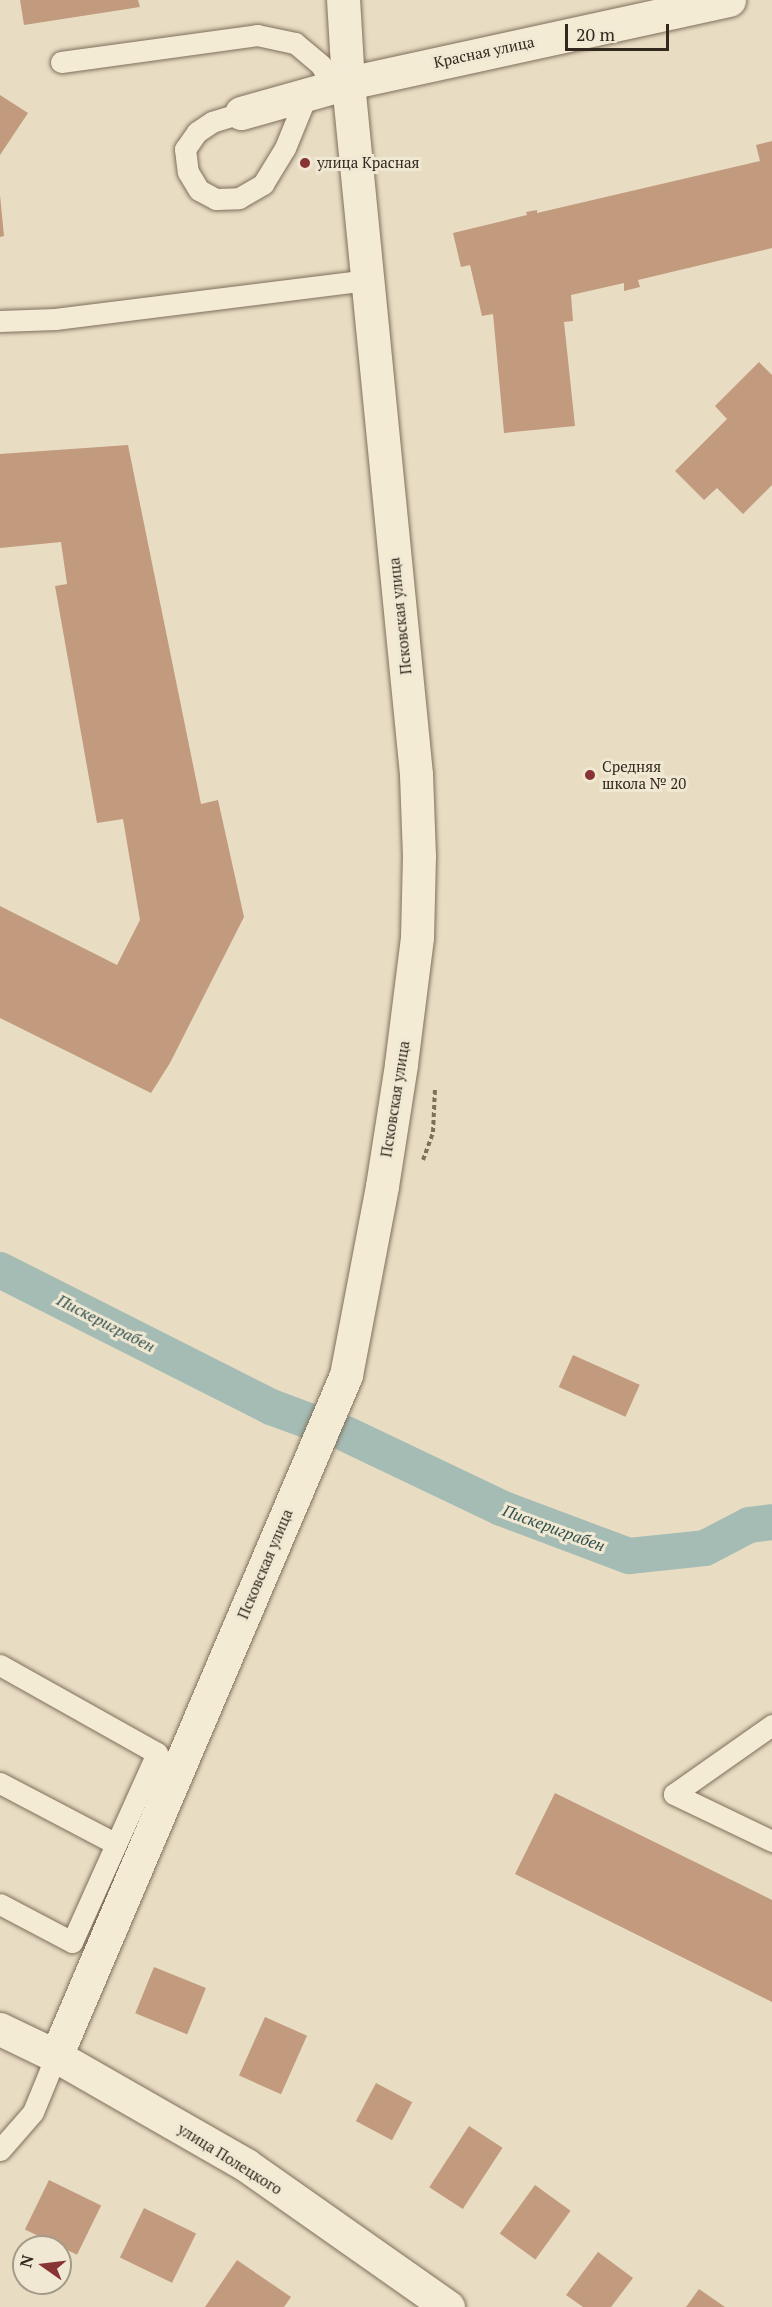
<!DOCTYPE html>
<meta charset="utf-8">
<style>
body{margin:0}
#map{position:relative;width:772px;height:2307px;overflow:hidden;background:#e8ddc3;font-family:"PT Serif",serif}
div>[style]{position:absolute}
.canal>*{height:36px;margin:-18px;padding:0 18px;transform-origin:18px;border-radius:18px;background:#a5bcb5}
.building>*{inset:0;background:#c29a7d;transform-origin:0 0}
.path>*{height:4px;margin-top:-2px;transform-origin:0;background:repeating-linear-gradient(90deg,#806f5c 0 4.5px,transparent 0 7.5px)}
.roads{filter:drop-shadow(0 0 2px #806f5c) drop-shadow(0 0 2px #806f5c)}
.lane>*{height:21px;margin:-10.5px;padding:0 10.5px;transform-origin:10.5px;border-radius:10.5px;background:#f4ebd5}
.street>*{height:33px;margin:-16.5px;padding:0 16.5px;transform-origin:16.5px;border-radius:16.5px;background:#f4ebd5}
.secondary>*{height:33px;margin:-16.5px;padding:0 16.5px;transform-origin:16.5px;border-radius:16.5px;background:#f4ebd5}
.dots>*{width:16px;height:16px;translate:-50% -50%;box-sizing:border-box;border:3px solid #f0e8d2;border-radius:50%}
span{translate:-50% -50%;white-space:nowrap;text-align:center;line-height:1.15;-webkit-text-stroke:6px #f0e8d2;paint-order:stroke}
.street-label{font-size:15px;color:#32281e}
.poi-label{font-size:15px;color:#32281e}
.left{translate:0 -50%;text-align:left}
.water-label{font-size:16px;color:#2f504e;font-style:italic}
.north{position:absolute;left:12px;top:2235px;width:60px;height:60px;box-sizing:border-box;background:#f0e8d2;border:2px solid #a49b8a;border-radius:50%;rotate:284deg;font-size:16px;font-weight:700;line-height:24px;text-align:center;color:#32281e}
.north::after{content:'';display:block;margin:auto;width:21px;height:27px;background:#883334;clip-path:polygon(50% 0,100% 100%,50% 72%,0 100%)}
.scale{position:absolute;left:565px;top:24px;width:104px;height:27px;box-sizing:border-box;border:3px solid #32281e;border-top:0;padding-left:8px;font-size:18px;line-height:21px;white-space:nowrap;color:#32281e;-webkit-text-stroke:4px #f0e8d2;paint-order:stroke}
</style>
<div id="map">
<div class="canal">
<i style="left:0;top:1270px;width:304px;rotate:26.8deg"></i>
<i style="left:271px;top:1407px;width:40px;rotate:20.2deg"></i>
<i style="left:346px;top:1434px;width:172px;rotate:25.5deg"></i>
<i style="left:501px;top:1508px;width:137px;rotate:20.6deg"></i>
<i style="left:629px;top:1556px;width:76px;rotate:-6deg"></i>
<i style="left:705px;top:1548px;width:50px;rotate:-27.6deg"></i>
<i style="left:749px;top:1525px;width:23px;rotate:-7deg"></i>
</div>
<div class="building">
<i style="clip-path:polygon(20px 0,138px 0,140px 7px,24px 25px)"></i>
<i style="clip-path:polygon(0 95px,28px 113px,0 155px)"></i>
<i style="clip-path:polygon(772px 141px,772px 248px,638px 280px,640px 287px,624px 291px,624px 283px,571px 295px,573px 321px,564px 322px,575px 426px,504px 433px,493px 314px,482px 316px,470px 265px,461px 267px,453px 233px,527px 215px,526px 212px,537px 210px,537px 213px,760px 161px,756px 145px)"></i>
<i style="clip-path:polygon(0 195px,4px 236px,0 237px)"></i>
<i style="clip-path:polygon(759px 362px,772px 375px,772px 485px,743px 514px,717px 488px,704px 500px,675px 471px,727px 419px,715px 406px)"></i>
<i style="clip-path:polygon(128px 445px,201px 804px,218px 800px,244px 917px,170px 1063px,151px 1093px,0 1018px,0 906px,117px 965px,140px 920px,123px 819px,97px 823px,55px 586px,67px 584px,61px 542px,0 548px,0 454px)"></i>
<i style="left:573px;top:1355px;width:73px;height:35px;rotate:24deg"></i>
<i style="clip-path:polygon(555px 1793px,772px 1900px,772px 2002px,515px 1874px)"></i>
<i style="left:154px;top:1967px;width:56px;height:50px;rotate:22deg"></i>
<i style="left:265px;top:2017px;width:46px;height:64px;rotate:24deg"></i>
<i style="left:376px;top:2083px;width:41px;height:43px;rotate:28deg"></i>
<i style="left:469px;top:2126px;width:40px;height:73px;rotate:33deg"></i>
<i style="left:49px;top:2180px;width:58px;height:55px;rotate:26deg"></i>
<i style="left:535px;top:2185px;width:44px;height:60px;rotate:36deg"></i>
<i style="left:144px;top:2208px;width:58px;height:55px;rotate:26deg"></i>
<i style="clip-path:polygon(598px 2252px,633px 2278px,611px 2307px,583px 2307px,566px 2295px)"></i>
<i style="clip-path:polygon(237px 2260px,291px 2297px,284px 2307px,205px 2307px)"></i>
<i style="clip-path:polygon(699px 2289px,725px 2307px,686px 2307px)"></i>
</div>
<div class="path">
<i style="left:423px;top:1160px;width:30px;rotate:-70deg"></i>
<i style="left:433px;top:1132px;width:44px;rotate:-87.4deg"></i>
</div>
<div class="roads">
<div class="lane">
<i style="left:61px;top:62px;width:198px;rotate:-7.8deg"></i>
<i style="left:257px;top:35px;width:39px;rotate:12deg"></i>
<i style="left:295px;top:43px;width:34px;rotate:40deg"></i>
<i style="left:321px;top:65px;width:24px;rotate:62deg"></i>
<i style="left:241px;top:113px;width:30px;rotate:163deg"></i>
<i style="left:212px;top:122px;width:18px;rotate:146deg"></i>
<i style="left:197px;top:132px;width:21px;rotate:125deg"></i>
<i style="left:185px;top:149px;width:23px;rotate:83deg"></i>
<i style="left:188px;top:172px;width:21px;rotate:59deg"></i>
<i style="left:199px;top:190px;width:19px;rotate:28deg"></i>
<i style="left:216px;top:199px;width:23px;rotate:-2deg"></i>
<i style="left:239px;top:198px;width:28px;rotate:-30deg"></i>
<i style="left:263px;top:184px;width:42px;rotate:-58.6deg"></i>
<i style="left:285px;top:148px;width:58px;rotate:-67.8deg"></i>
<i style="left:0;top:321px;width:55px;rotate:-2.1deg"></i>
<i style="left:55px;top:319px;width:314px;rotate:-7.1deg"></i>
<i style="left:0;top:1665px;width:180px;rotate:29.3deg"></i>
<i style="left:157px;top:1753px;width:207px;rotate:114.2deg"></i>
<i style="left:72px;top:1942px;width:81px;rotate:-152.2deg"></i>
<i style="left:772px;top:1725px;width:120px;rotate:144.9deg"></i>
<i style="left:674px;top:1794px;width:109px;rotate:25.6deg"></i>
<i style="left:0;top:1783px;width:131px;rotate:27.7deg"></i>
<i style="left:0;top:2150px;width:50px;rotate:-49deg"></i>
<i style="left:33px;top:2112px;width:61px;rotate:-67.7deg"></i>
</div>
<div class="street">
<i style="left:241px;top:113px;width:111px;rotate:-15.7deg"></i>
<i style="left:56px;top:2056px;width:740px;rotate:-66.93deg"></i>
<i style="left:346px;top:1375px;width:192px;rotate:-79.2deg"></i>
<i style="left:382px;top:1186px;width:123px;rotate:-81.1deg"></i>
<i style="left:401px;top:1064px;width:128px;rotate:-82.8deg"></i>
<i style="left:417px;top:937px;width:81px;rotate:-88.6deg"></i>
<i style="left:419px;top:856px;width:82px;rotate:-92.1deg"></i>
<i style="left:416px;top:774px;width:694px;rotate:-95.62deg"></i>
<i style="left:348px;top:83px;width:83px;rotate:-93.4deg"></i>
</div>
<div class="secondary">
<i style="left:348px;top:83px;width:390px;rotate:-12.3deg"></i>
<i style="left:0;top:2029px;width:62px;rotate:25.7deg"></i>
<i style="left:56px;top:2056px;width:219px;rotate:29.8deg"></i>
<i style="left:246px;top:2165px;width:247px;rotate:35.1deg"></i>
</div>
</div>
<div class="dots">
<i style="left:305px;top:163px;background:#883334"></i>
<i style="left:590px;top:775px;background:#883334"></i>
</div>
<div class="street-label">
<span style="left:484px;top:52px;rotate:-12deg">Красная улица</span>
<span style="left:400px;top:616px;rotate:-96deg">Псковская улица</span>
<span style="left:395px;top:1099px;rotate:-81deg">Псковская улица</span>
<span style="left:265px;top:1564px;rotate:-67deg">Псковская улица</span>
<span style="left:230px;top:2159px;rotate:32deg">улица Полецкого</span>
</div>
<div class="poi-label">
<span class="left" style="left:317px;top:163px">улица Красная</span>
<span class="left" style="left:602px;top:775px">Средняя<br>школа № 20</span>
</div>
<div class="water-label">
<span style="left:106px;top:1323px;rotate:27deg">Пискериграбен</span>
<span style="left:554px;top:1528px;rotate:20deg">Пискериграбен</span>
</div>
<div class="north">N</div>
<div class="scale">20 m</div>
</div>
